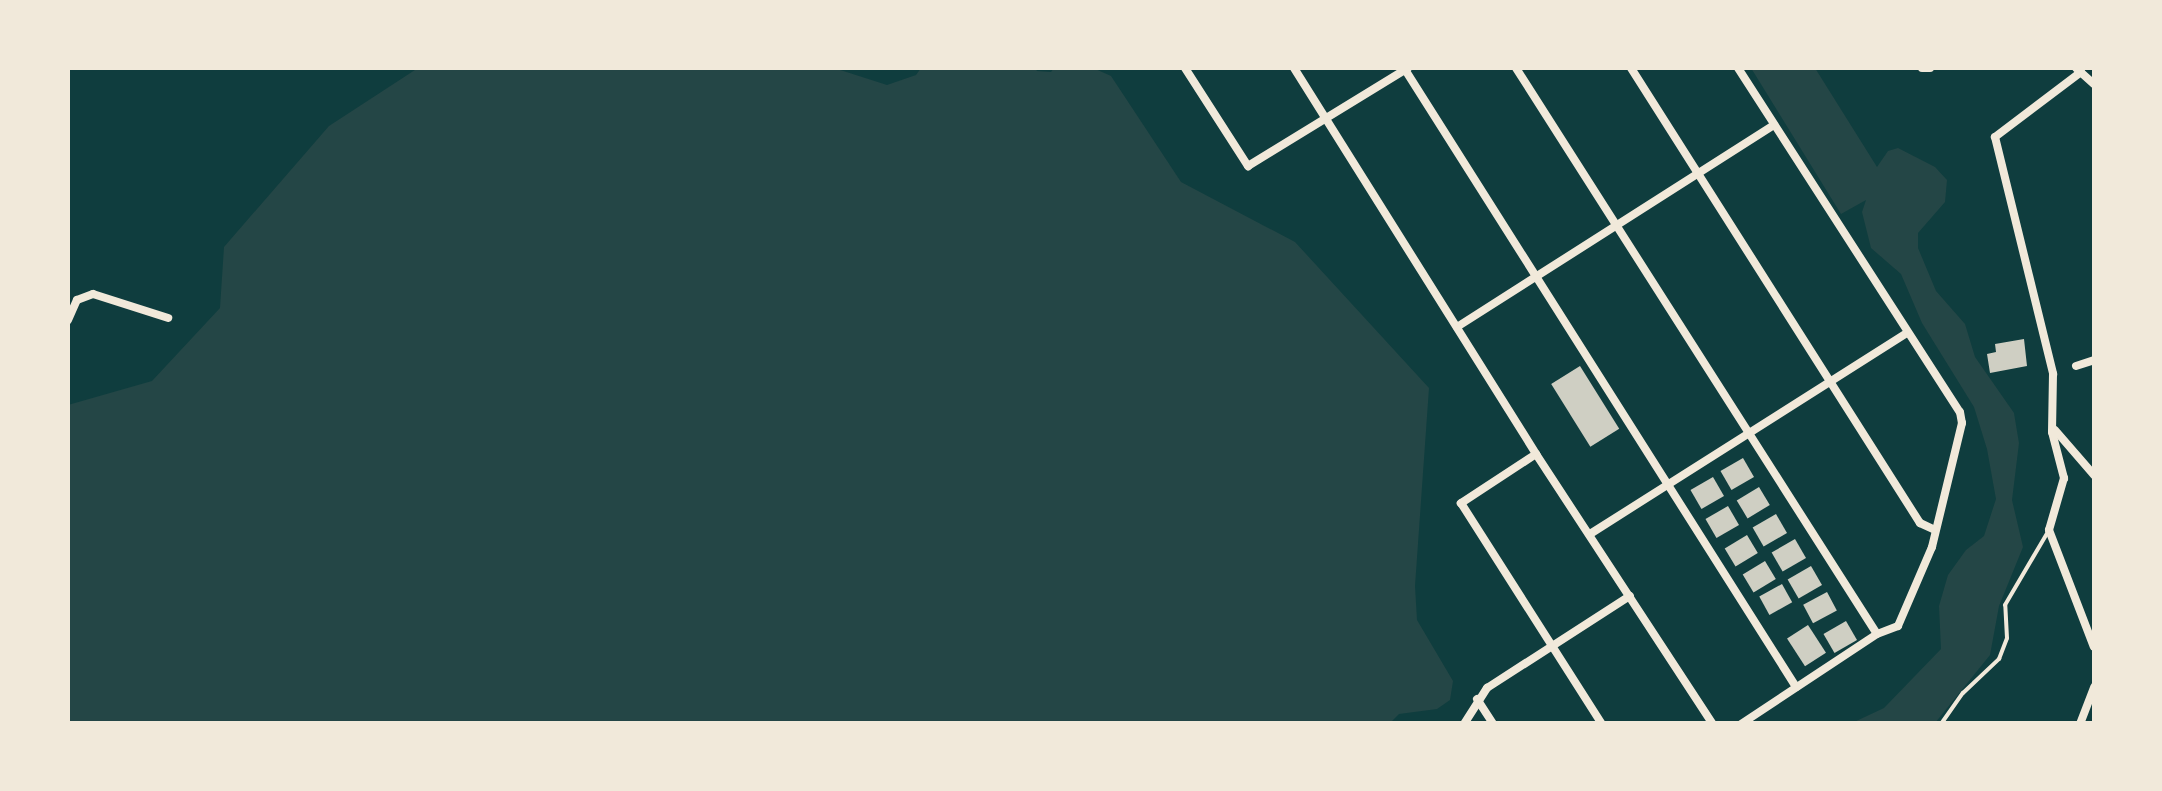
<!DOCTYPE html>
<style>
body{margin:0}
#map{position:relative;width:2162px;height:791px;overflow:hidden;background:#0f3d3e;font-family:Montserrat,sans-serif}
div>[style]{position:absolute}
.green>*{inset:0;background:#244646}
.building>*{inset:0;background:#cfcfc3;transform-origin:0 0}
.service>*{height:4px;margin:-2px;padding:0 2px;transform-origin:2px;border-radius:2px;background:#f1e9da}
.minor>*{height:8px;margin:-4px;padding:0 4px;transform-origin:4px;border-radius:4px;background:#f1e9da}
span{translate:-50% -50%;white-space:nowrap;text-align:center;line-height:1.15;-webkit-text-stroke:10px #f1e9da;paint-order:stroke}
.frame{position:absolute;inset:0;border:70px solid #f1e9da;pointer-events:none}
</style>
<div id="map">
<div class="green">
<i style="clip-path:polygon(418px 68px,834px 68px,887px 85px,916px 75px,921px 68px,1035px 68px,1037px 71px,1051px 72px,1054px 68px,1037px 68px,1093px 68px,1111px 76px,1181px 182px,1295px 242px,1429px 388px,1415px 586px,1417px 620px,1453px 681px,1450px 700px,1437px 709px,1399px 714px,1389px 724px,68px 723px,68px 405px,152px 381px,220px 308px,224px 247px,329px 126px)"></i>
<i style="clip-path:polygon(1751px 68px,1815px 68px,1877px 167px,1888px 151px,1898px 148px,1935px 167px,1947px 180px,1945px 202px,1918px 233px,1918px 248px,1936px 291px,1965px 324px,1975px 357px,2014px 413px,2019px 443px,2012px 500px,2023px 547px,1999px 606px,1990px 655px,1935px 723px,1852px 723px,1884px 708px,1941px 649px,1939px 606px,1948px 575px,1966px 550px,1984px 536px,1996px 499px,1987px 449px,1974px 407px,1922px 323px,1901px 274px,1871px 248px,1862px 212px,1866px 200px,1841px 214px)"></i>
</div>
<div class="building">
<i style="clip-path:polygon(2024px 339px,2027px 366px,1990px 373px,1987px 354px,1996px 352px,1995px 344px)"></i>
<i style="left:1580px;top:366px;width:74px;height:34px;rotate:58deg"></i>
<i style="left:1743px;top:458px;width:22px;height:26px;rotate:60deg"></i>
<i style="left:1713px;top:477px;width:22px;height:26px;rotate:60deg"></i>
<i style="left:1759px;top:487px;width:21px;height:26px;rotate:59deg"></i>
<i style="left:1728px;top:506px;width:22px;height:26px;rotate:60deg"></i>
<i style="left:1776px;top:514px;width:22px;height:27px;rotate:60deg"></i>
<i style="left:1747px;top:535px;width:21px;height:26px;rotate:59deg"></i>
<i style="left:1795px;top:539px;width:22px;height:27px;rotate:60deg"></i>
<i style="left:1765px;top:561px;width:21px;height:26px;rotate:59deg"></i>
<i style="left:1811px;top:566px;width:22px;height:27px;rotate:60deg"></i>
<i style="left:1782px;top:584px;width:21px;height:26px;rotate:61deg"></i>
<i style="left:1827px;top:592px;width:21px;height:27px;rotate:62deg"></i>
<i style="left:1846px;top:621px;width:22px;height:26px;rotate:60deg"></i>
<i style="left:1808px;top:625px;width:33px;height:25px;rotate:57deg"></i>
</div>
<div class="service">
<i style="left:1941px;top:724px;width:38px;rotate:-55deg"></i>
<i style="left:1963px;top:693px;width:50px;rotate:-43.4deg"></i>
<i style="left:1999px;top:659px;width:22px;rotate:-69deg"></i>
<i style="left:2007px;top:638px;width:33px;rotate:-93deg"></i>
<i style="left:2005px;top:605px;width:87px;rotate:-59.6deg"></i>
</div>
<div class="minor">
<i style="left:1185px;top:68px;width:117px;rotate:57.3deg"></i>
<i style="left:1248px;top:166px;width:188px;rotate:-31.5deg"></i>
<i style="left:1294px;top:68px;width:456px;rotate:57.9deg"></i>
<i style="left:1536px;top:454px;width:323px;rotate:56.8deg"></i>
<i style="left:1404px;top:68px;width:733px;rotate:57.65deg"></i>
<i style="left:1516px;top:68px;width:671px;rotate:57.47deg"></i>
<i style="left:1631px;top:68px;width:539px;rotate:57.58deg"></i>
<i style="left:1920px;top:523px;width:14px;rotate:25deg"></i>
<i style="left:1738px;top:68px;width:409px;rotate:57.2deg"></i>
<i style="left:1960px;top:412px;width:11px;rotate:80deg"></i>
<i style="left:1962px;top:423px;width:128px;rotate:103.6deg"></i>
<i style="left:1932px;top:547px;width:86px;rotate:113.3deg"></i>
<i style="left:1898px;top:626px;width:22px;rotate:159deg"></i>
<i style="left:1877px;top:634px;width:163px;rotate:146.5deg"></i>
<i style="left:1922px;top:68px;width:8px"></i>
<i style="left:2076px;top:68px;width:24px;rotate:42deg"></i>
<i style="left:2081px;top:72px;width:108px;rotate:142.9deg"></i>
<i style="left:1995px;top:137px;width:244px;rotate:76.2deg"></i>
<i style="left:2053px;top:374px;width:58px;rotate:91deg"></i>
<i style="left:2052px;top:432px;width:48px;rotate:75.4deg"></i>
<i style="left:2064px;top:478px;width:54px;rotate:106.1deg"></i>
<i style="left:2049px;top:530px;width:125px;rotate:69deg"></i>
<i style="left:68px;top:320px;width:22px;rotate:-66deg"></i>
<i style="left:77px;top:300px;width:17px;rotate:-21deg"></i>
<i style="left:93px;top:294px;width:79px;rotate:17.7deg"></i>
<i style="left:1457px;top:327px;width:376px;rotate:-32.5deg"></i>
<i style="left:2076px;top:366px;width:19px;rotate:-18deg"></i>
<i style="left:2055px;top:430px;width:60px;rotate:49.1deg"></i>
<i style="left:1536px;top:454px;width:90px;rotate:146.8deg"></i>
<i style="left:1461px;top:503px;width:262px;rotate:57.5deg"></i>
<i style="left:1590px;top:534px;width:375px;rotate:-32.4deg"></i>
<i style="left:1477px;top:699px;width:30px;rotate:57deg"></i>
<i style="left:1464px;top:724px;width:43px;rotate:-57.4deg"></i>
<i style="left:1487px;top:688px;width:170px;rotate:-32.8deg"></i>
<i style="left:2080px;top:724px;width:40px;rotate:-69deg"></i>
</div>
<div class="frame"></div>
</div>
